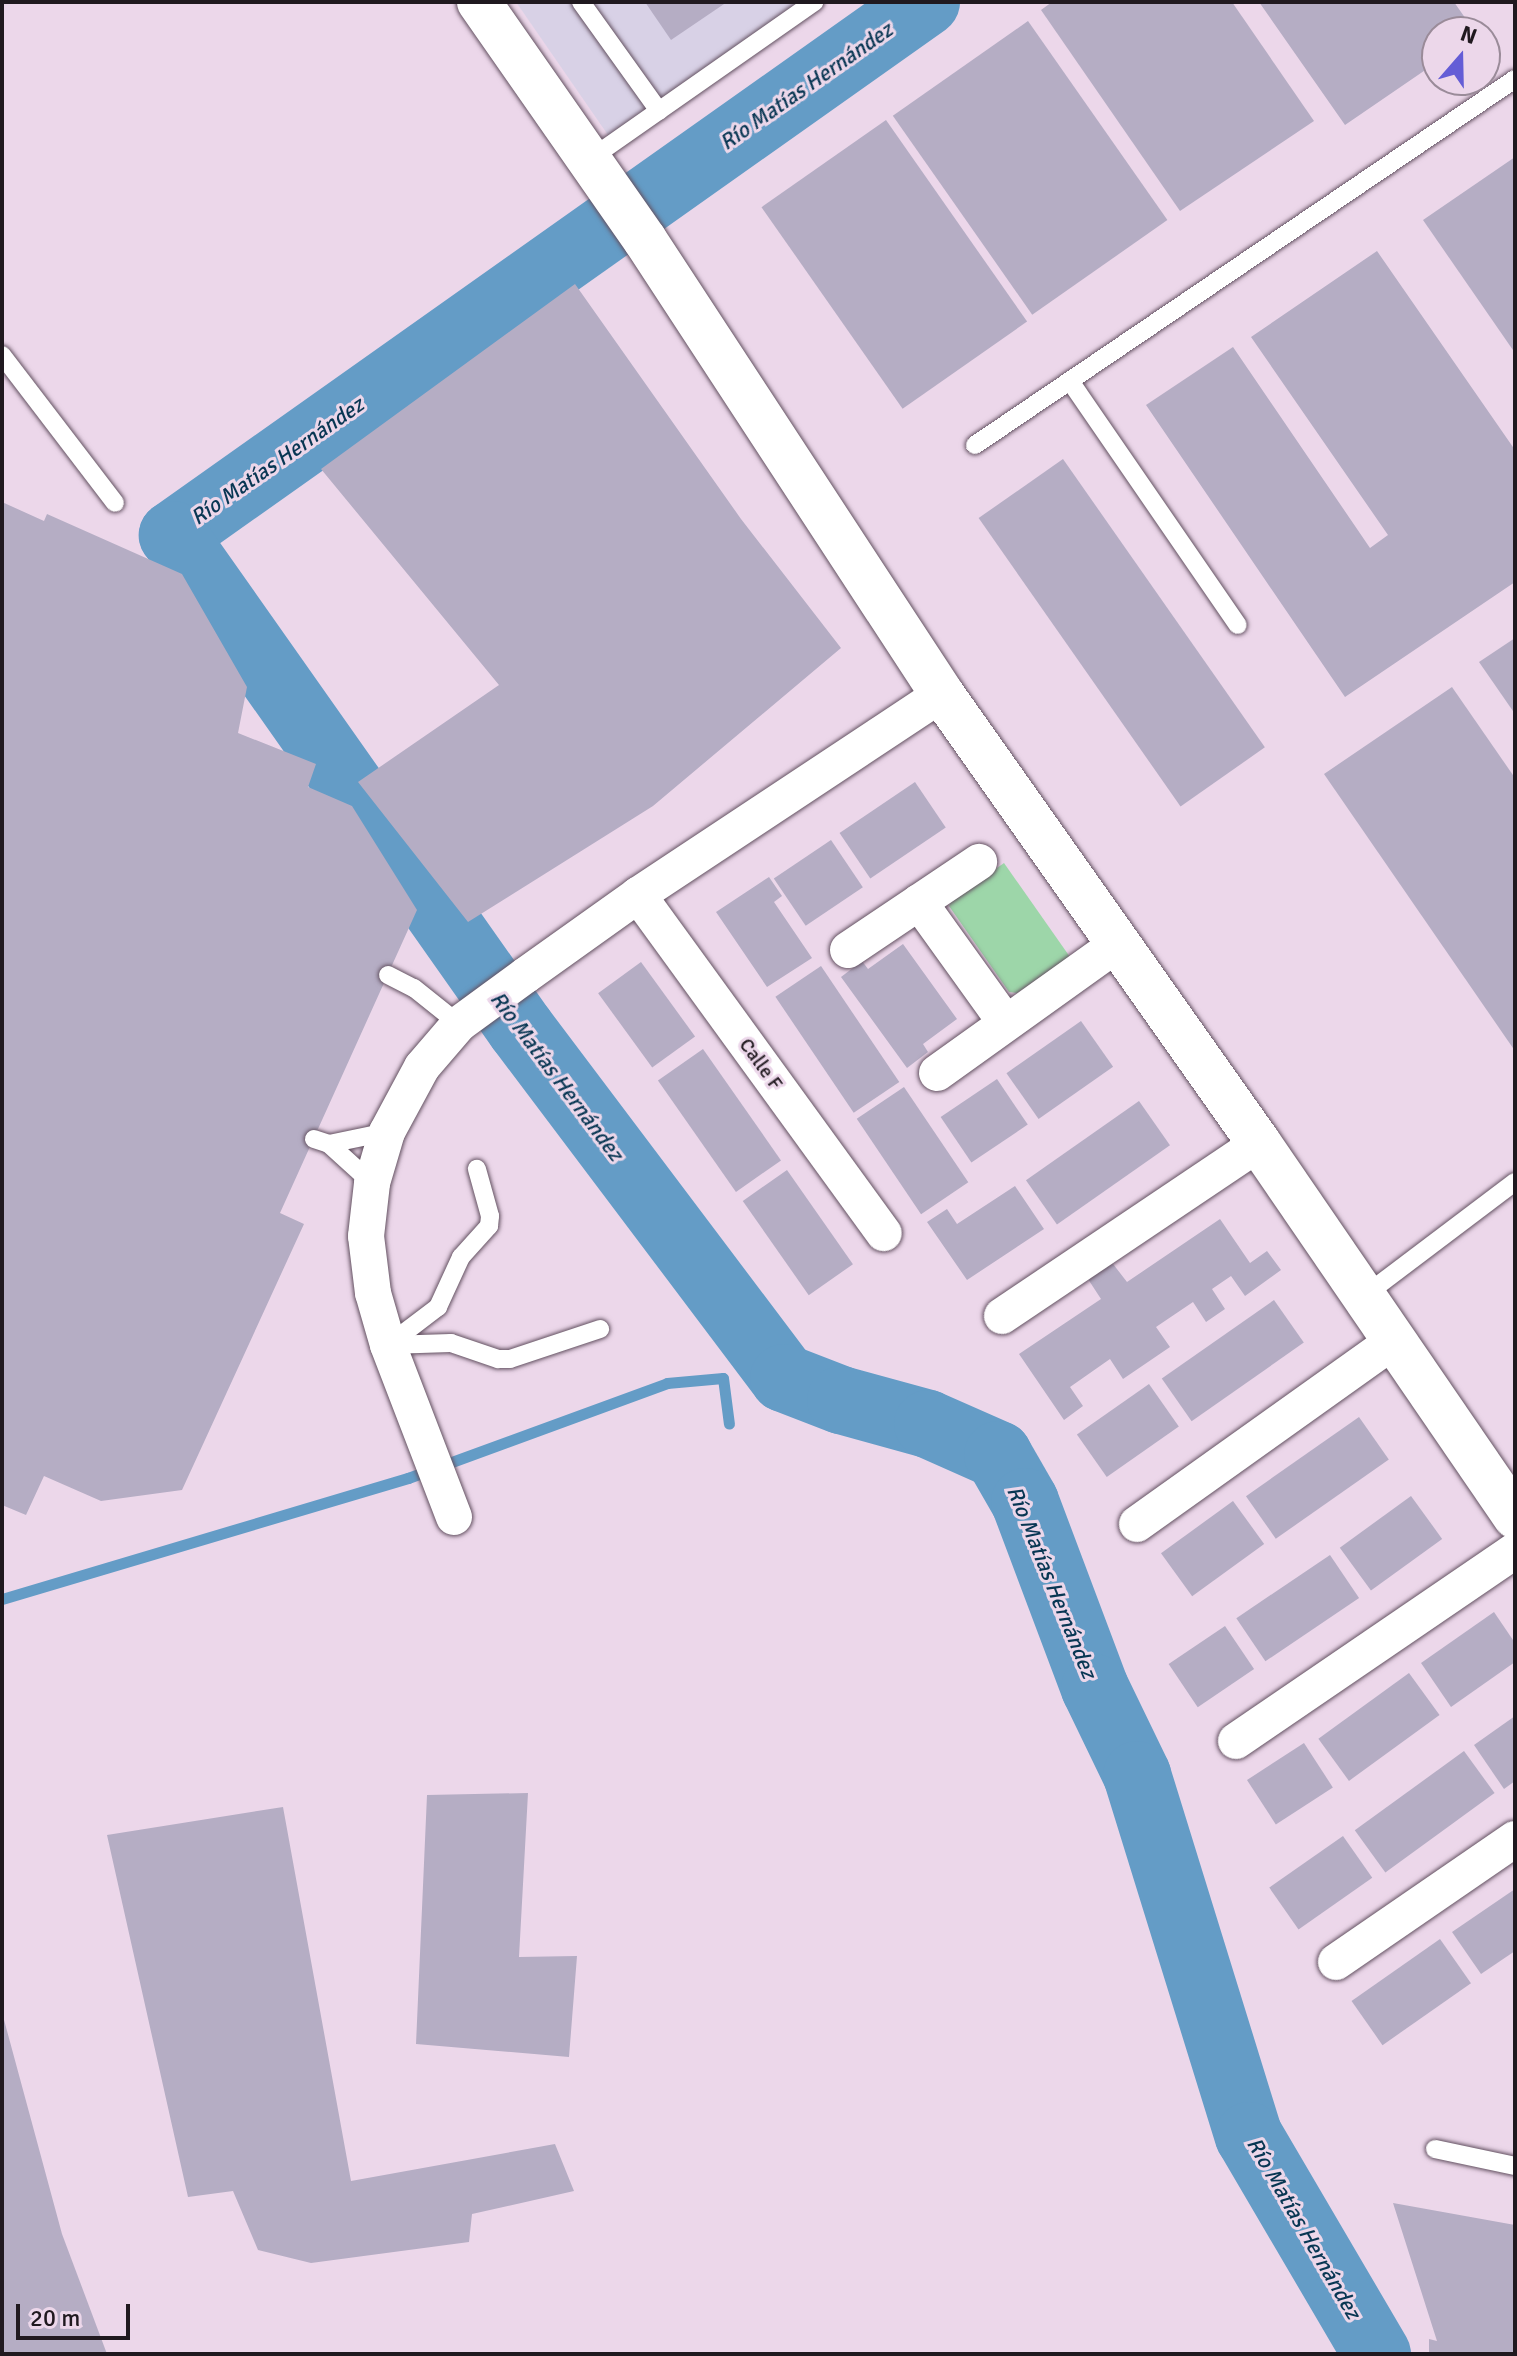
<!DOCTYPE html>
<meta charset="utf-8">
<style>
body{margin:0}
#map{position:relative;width:1517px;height:2356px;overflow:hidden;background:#ecd7ea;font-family:Signika,sans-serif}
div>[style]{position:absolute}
.commercial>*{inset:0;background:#d8d1e6}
.green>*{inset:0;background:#9dd6a9}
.stream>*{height:11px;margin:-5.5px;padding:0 5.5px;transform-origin:5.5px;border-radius:5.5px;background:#649cc6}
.river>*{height:68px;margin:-34px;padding:0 34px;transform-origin:34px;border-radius:34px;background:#649cc6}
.building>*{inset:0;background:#b5adc4;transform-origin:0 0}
.roads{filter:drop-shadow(0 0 2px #635161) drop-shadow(0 0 2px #635161)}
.lane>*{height:18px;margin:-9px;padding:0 9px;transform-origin:9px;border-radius:9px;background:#fff}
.street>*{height:36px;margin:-18px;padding:0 18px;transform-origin:18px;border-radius:18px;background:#fff}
.secondary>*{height:44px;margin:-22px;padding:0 22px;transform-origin:22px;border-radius:22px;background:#fff}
span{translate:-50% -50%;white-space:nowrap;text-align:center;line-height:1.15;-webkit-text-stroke:6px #ecd7ea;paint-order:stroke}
.street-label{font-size:20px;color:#20191f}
.water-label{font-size:22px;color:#083653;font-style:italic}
.frame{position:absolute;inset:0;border:4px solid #20191f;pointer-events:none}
.north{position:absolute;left:1421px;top:16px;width:80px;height:80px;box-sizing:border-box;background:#ecd7ea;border:2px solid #9a8b99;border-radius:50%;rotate:20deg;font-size:22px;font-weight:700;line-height:32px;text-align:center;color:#20191f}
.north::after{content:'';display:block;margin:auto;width:28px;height:36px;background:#645dd6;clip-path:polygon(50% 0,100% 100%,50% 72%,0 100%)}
.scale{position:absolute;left:16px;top:2304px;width:114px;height:36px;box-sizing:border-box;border:4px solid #20191f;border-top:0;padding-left:10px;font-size:24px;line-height:28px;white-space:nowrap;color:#20191f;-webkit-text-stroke:6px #ecd7ea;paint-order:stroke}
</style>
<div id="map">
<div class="commercial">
<i style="clip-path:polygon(516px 2px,827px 2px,617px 148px)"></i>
</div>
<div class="green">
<i style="clip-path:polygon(1004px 863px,1070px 957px,1017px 993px,1009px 992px,949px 906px,952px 900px)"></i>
</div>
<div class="stream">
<i style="left:2px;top:1599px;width:424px;rotate:-16.6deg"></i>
<i style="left:408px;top:1478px;width:276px;rotate:-20.1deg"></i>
<i style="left:667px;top:1383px;width:56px;rotate:-5.1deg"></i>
<i style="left:723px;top:1378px;width:46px;rotate:82.6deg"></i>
</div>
<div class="river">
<i style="left:926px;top:2px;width:923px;rotate:144.71deg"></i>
<i style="left:173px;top:535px;width:604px;rotate:54.84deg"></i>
<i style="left:521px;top:1029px;width:437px;rotate:53deg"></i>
<i style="left:784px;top:1378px;width:61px;rotate:21.1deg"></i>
<i style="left:841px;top:1400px;width:90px;rotate:15.4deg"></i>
<i style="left:928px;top:1424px;width:77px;rotate:23.9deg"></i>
<i style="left:998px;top:1455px;width:54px;rotate:60.1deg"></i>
<i style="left:1025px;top:1502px;width:199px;rotate:69.4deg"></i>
<i style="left:1095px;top:1688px;width:97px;rotate:64.2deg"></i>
<i style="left:1137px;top:1775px;width:378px;rotate:72.8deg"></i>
<i style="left:1249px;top:2136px;width:253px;rotate:59.6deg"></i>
</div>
<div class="building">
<i style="clip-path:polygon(645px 2px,727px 2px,671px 40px)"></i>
<i style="clip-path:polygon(1052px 2px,1232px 2px,1314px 121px,1180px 211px,1041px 10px)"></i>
<i style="clip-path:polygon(1259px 2px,1454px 2px,1475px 32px,1437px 32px,1437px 62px,1345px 125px)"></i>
<i style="left:1028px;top:21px;width:243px;height:165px;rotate:55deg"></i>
<i style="left:886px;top:120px;width:246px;height:152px;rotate:55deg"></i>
<i style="clip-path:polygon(1515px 157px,1515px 353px,1423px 220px)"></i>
<i style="clip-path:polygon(1377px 251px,1515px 450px,1515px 582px,1345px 697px,1146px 405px,1233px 347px,1370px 548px,1388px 535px,1251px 337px)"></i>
<i style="clip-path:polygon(575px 284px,741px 519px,841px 648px,653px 806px,468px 922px,358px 782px,499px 685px,321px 469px)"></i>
<i style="left:1063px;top:459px;width:352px;height:103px;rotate:55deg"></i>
<i style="clip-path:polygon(2px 502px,44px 521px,47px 514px,182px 574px,247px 687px,238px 733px,316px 764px,308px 787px,352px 806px,417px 910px,280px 1213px,304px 1224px,182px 1490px,101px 1501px,44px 1476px,26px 1515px,2px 1505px)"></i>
<i style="clip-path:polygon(1515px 638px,1515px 714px,1479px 662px)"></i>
<i style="clip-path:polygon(1452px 687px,1515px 778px,1515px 1051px,1324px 774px)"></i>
<i style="left:915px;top:782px;width:55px;height:91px;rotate:56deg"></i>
<i style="left:831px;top:840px;width:57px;height:69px;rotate:56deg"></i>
<i style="clip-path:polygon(769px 877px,782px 896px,774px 902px,812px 958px,767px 987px,716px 912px)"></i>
<i style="clip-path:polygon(903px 944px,957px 1019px,923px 1044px,928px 1052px,907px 1068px,841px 977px,862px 961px,868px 969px)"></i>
<i style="left:641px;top:962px;width:92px;height:53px;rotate:54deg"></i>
<i style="left:821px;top:966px;width:140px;height:55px;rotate:56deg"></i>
<i style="left:1081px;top:1021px;width:56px;height:91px;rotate:55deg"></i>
<i style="left:703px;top:1049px;width:136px;height:55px;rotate:55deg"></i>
<i style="left:997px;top:1079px;width:55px;height:68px;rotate:56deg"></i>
<i style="left:904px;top:1087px;width:115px;height:57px;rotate:56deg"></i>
<i style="left:1139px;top:1101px;width:54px;height:138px;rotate:55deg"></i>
<i style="left:787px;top:1170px;width:115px;height:54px;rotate:55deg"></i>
<i style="clip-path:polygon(1015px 1186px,1044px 1229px,967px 1280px,927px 1222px,947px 1209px,957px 1224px)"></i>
<i style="clip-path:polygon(1220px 1219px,1250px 1263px,1267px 1251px,1281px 1270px,1245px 1296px,1231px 1276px,1212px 1289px,1225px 1309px,1206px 1322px,1193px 1302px,1156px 1327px,1170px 1347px,1123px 1379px,1110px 1359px,1070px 1387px,1083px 1406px,1064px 1420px,1019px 1354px,1101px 1299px,1086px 1276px,1110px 1260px,1127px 1282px)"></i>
<i style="left:1274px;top:1300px;width:52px;height:137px;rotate:55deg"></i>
<i style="left:1149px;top:1384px;width:52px;height:88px;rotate:55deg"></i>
<i style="left:1359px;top:1417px;width:52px;height:138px;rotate:55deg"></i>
<i style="left:1411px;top:1496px;width:53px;height:88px;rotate:54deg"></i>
<i style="left:1233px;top:1501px;width:53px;height:89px;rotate:54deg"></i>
<i style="left:1330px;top:1555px;width:52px;height:113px;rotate:56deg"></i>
<i style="clip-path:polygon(1494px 1612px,1515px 1643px,1515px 1662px,1451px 1707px,1421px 1663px)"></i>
<i style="left:1225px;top:1626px;width:52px;height:68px;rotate:56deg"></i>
<i style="left:1409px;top:1673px;width:52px;height:112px;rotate:54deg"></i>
<i style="clip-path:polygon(1515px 1716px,1515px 1781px,1504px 1789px,1474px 1745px)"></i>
<i style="left:1304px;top:1743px;width:53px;height:68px;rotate:57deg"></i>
<i style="left:1464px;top:1751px;width:52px;height:135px;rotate:54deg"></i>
<i style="clip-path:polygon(528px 1793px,519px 1957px,577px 1956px,569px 2057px,416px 2044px,427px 1795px)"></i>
<i style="clip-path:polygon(283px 1807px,351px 2181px,555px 2144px,574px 2191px,472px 2214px,469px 2242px,311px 2263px,258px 2250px,233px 2191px,188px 2197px,107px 1835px)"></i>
<i style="left:1343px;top:1836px;width:51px;height:90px;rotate:55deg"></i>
<i style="clip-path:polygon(1515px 1889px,1515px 1951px,1481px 1974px,1452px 1932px)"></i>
<i style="left:1440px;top:1939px;width:54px;height:108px;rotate:55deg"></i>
<i style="clip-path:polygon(3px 2016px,62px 2234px,107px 2354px,2px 2354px)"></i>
<i style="clip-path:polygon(1393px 2203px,1515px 2225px,1515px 2354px,1429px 2354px,1429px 2339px,1437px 2341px)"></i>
</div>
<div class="roads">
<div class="lane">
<i style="left:581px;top:2px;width:134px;rotate:54.4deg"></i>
<i style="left:590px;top:159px;width:274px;rotate:-35deg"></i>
<i style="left:2px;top:355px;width:186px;rotate:52.6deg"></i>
<i style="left:1070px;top:381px;width:296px;rotate:55.5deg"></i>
<i style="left:975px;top:445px;width:652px;rotate:-34.13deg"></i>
<i style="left:388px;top:975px;width:29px;rotate:27deg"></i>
<i style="left:414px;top:988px;width:58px;rotate:38.7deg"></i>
<i style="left:314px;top:1139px;width:16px;rotate:18deg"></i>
<i style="left:329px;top:1144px;width:58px;rotate:42.2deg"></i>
<i style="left:329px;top:1144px;width:59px;rotate:-11.7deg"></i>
<i style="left:1364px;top:1296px;width:189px;rotate:-37.1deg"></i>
<i style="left:388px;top:1345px;width:63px;rotate:-1.8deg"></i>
<i style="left:451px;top:1343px;width:50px;rotate:18.8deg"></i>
<i style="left:498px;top:1359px;width:12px"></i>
<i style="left:510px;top:1359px;width:95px;rotate:-18.4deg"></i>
<i style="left:388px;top:1345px;width:63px;rotate:-37.2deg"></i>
<i style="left:438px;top:1307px;width:55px;rotate:-65.3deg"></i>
<i style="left:461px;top:1257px;width:42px;rotate:-47.9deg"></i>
<i style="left:489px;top:1226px;width:10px;rotate:-84deg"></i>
<i style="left:490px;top:1216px;width:49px;rotate:-105.5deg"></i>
<i style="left:1435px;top:2149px;width:82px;rotate:12deg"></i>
</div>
<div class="street">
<i style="left:638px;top:895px;width:418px;rotate:54deg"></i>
<i style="left:919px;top:902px;width:149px;rotate:54.3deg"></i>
<i style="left:848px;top:950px;width:158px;rotate:-33.9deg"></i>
<i style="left:937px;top:1073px;width:221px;rotate:-35.6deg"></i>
<i style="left:1002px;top:1316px;width:310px;rotate:-33.9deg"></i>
<i style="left:454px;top:1517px;width:184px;rotate:-111deg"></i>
<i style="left:388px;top:1345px;width:54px;rotate:-106.1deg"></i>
<i style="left:373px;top:1293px;width:57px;rotate:-97deg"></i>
<i style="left:366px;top:1236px;width:53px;rotate:-83.5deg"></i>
<i style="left:372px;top:1183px;width:53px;rotate:-73.6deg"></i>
<i style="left:387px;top:1132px;width:74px;rotate:-61.7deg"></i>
<i style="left:422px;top:1067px;width:57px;rotate:-49.3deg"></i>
<i style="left:459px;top:1024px;width:83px;rotate:-36.2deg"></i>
<i style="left:526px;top:975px;width:138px;rotate:-35.5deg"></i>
<i style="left:638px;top:895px;width:364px;rotate:-33.5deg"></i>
<i style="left:1137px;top:1524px;width:315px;rotate:-35.5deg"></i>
<i style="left:1236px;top:1741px;width:338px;rotate:-34.3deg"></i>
<i style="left:1336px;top:1962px;width:217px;rotate:-34.5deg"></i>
</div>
<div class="secondary">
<i style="left:479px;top:2px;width:290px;rotate:55.1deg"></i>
<i style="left:645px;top:240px;width:543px;rotate:56.81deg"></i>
<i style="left:942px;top:694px;width:550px;rotate:54.78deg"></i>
<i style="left:1259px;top:1143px;width:453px;rotate:55.6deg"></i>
</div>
</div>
<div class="street-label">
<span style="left:761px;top:1064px;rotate:54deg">Calle F</span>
</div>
<div class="water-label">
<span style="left:806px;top:86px;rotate:-35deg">Río Matías Hernández</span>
<span style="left:277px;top:461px;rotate:-35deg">Río Matías Hernández</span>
<span style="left:557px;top:1076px;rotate:53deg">Río Matías Hernández</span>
<span style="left:1052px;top:1582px;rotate:68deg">Río Matías Hernández</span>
<span style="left:1304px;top:2228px;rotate:60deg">Río Matías Hernández</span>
</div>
<div class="frame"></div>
<div class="north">N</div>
<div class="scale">20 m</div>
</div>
